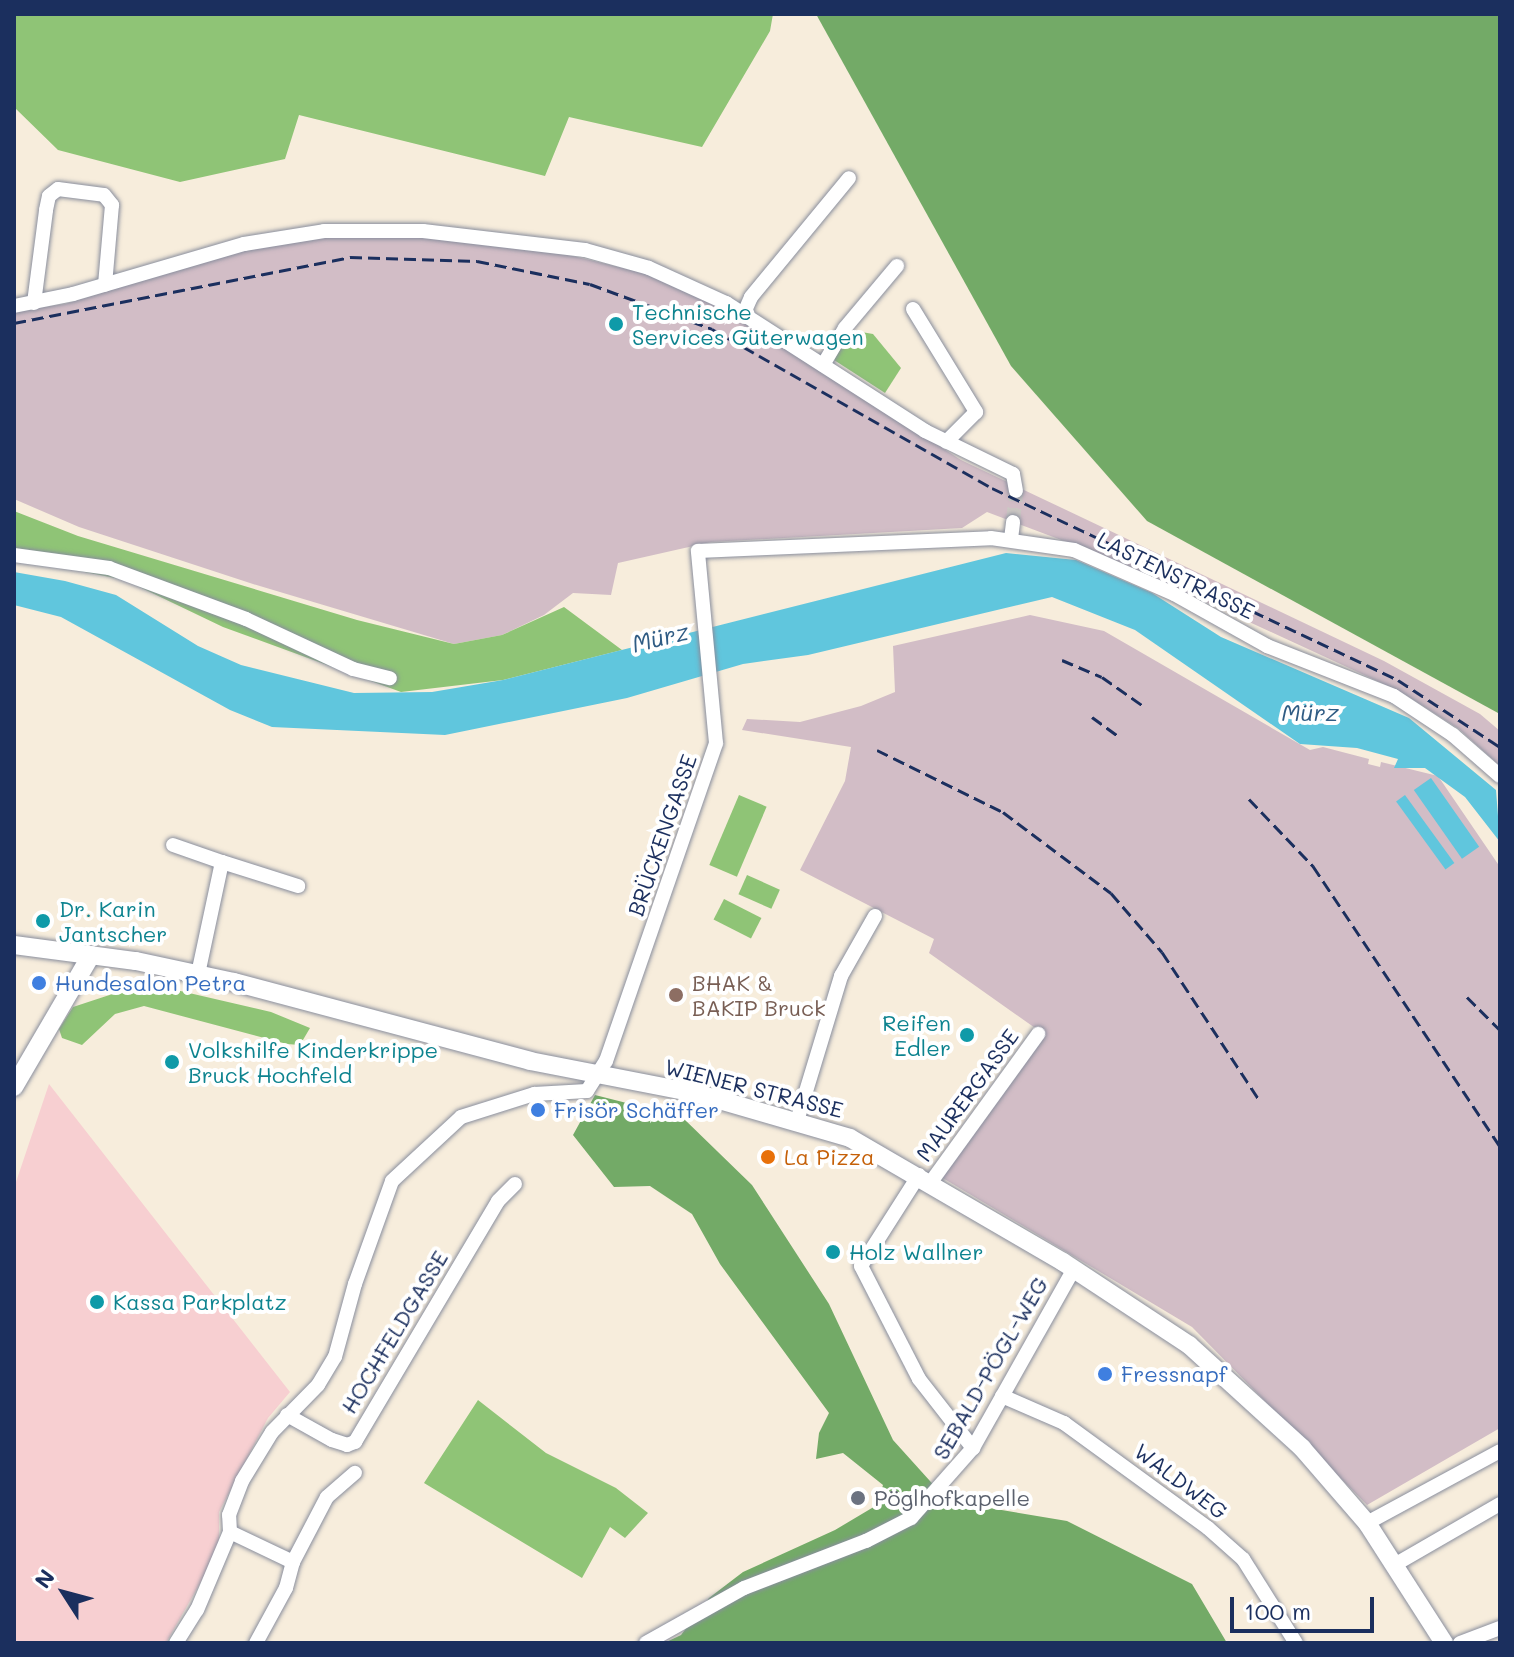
<!DOCTYPE html>
<meta charset="utf-8">
<style>
body{margin:0}
#map{position:relative;width:1514px;height:1657px;overflow:hidden;background:#f7eddc;font-family:Mali,sans-serif}
div>[style]{position:absolute}
.built>*{inset:0;background:#f7cfd1}
.industrial>*{inset:0;background:#d2bdc6}
.green>*{inset:0;background:#8fc476;transform-origin:0 0}
.forest>*{inset:0;background:#73aa67}
.water>*{inset:0;background:#60c6dd;transform-origin:0 0}
.minor-tunnel>*{height:14px;margin-top:-7px;transform-origin:0;background:repeating-linear-gradient(90deg,#cbc7c3 0 14px,transparent 0 21px)}
.roads{filter:drop-shadow(0 0 2px #898e9d) drop-shadow(0 0 2px #898e9d)}
.minor>*{height:14px;margin:-7px;padding:0 7px;transform-origin:7px;border-radius:7px;background:#fff}
.major>*{height:18px;margin:-9px;padding:0 9px;transform-origin:9px;border-radius:9px;background:#fff}
.rail>*{height:3px;margin-top:-1.5px;transform-origin:0;background:repeating-linear-gradient(90deg,#1b2f5e 0 12px,transparent 0 18px)}
.dots>*{width:22px;height:22px;translate:-50% -50%;box-sizing:border-box;border:4px solid #fff;border-radius:50%}
span{translate:-50% -50%;white-space:nowrap;text-align:center;line-height:1.15;-webkit-text-stroke:8px #fff;paint-order:stroke}
.culture-label{font-size:22px;color:#0d838f}
.left{translate:0 -50%;text-align:left}
.right{translate:-100% -50%;text-align:right}
.street-label{font-size:22px;color:#1b2f5e}
.education-label{font-size:22px;color:#785e54}
.shop-label{font-size:22px;color:#366cbe}
.food-label{font-size:22px;color:#c56008}
.worship-label{font-size:22px;color:#5b616d}
.water-label{font-size:24px;color:#305c84;font-style:italic}
.frame{position:absolute;inset:0;border:16px solid #1b2f5e;pointer-events:none}
.north{position:absolute;left:24px;top:1553px;width:80px;height:80px;-webkit-text-stroke:6px #fff;paint-order:stroke;rotate:306deg;font-size:22px;font-weight:700;line-height:32px;text-align:center;color:#1b2f5e}
.north::after{content:'';display:block;margin:auto;width:28px;height:36px;background:#1b2f5e;clip-path:polygon(50% 0,100% 100%,50% 72%,0 100%)}
.scale{position:absolute;left:1230px;top:1597px;width:144px;height:36px;box-sizing:border-box;border:4px solid #1b2f5e;border-top:0;padding-left:10px;font-size:24px;line-height:28px;white-space:nowrap;color:#1b2f5e;-webkit-text-stroke:6px #fff;paint-order:stroke}
</style>
<div id="map">
<div class="built">
<i style="clip-path:polygon(49px 1084px,290px 1392px,268px 1418px,219px 1512px,219px 1550px,166px 1643px,14px 1643px,14px 1188px)"></i>
</div>
<div class="industrial">
<i style="clip-path:polygon(321px 237px,426px 237px,552px 251px,648px 274px,734px 314px,961px 460px,1384px 661px,1480px 714px,1500px 731px,1500px 766px,1459px 729px,1401px 692px,1117px 561px,987px 512px,962px 528px,711px 542px,618px 563px,611px 595px,573px 593px,544px 615px,502px 635px,454px 644px,253px 584px,79px 527px,14px 499px,14px 311px,65px 304px,233px 253px)"></i>
<i style="clip-path:polygon(1030px 615px,1104px 631px,1310px 750px,1323px 747px,1369px 759px,1368px 764px,1380px 767px,1381px 762px,1438px 776px,1500px 867px,1500px 1428px,1367px 1505px,1192px 1327px,936px 1174px,1045px 1035px,929px 953px,934px 939px,800px 870px,845px 781px,851px 747px,742px 730px,747px 719px,800px 722px,861px 706px,895px 692px,893px 646px)"></i>
</div>
<div class="green">
<i style="clip-path:polygon(14px 14px,773px 14px,770px 31px,702px 147px,569px 117px,545px 176px,299px 115px,285px 159px,180px 182px,58px 150px,14px 107px)"></i>
<i style="clip-path:polygon(850px 330px,873px 334px,901px 368px,885px 393px,834px 360px)"></i>
<i style="clip-path:polygon(14px 511px,78px 536px,357px 620px,454px 644px,502px 635px,564px 607px,622px 650px,503px 680px,401px 692px,223px 627px,125px 580px,14px 558px)"></i>
<i style="left:739px;top:795px;width:30px;height:76px;rotate:23deg"></i>
<i style="left:747px;top:875px;width:36px;height:21px;rotate:24deg"></i>
<i style="left:724px;top:899px;width:42px;height:23px;rotate:27deg"></i>
<i style="clip-path:polygon(146px 983px,271px 1012px,310px 1028px,300px 1045px,287px 1044px,144px 1006px,115px 1014px,82px 1045px,62px 1038px,59px 1029px,73px 1007px)"></i>
<i style="clip-path:polygon(478px 1400px,546px 1453px,616px 1488px,648px 1513px,625px 1538px,610px 1527px,582px 1578px,424px 1483px)"></i>
</div>
<div class="forest">
<i style="clip-path:polygon(816px 14px,1500px 14px,1498px 713px,1147px 521px,1011px 366px)"></i>
<i style="clip-path:polygon(595px 1095px,682px 1117px,752px 1185px,829px 1304px,893px 1440px,948px 1501px,1067px 1521px,1192px 1584px,1227px 1643px,664px 1643px,681px 1635px,709px 1598px,743px 1572px,835px 1530px,877px 1505px,883px 1485px,843px 1453px,816px 1459px,819px 1433px,829px 1413px,720px 1264px,692px 1214px,650px 1186px,614px 1187px,573px 1135px)"></i>
</div>
<div class="water">
<i style="clip-path:polygon(1006px 553px,1076px 560px,1152px 593px,1221px 637px,1409px 718px,1496px 790px,1500px 842px,1465px 797px,1425px 768px,1394px 768px,1398px 759px,1357px 748px,1300px 744px,1135px 630px,1052px 597px,808px 655px,743px 664px,627px 698px,445px 735px,272px 727px,230px 710px,61px 617px,14px 605px,14px 572px,65px 581px,116px 595px,198px 646px,241px 665px,354px 693px,432px 692px,503px 680px)"></i>
<i style="left:1431px;top:778px;width:84px;height:21px;rotate:55deg"></i>
<i style="left:1405px;top:795px;width:84px;height:11px;rotate:54deg"></i>
</div>
<div class="minor-tunnel">
<i style="left:1013px;top:522px;width:31px;rotate:-84deg"></i>
</div>
<div class="roads">
<div class="minor">
<i style="left:34px;top:303px;width:94px;rotate:-82.6deg"></i>
<i style="left:46px;top:210px;width:14px;rotate:-78deg"></i>
<i style="left:49px;top:196px;width:11px;rotate:-38deg"></i>
<i style="left:58px;top:189px;width:46px;rotate:7.4deg"></i>
<i style="left:104px;top:195px;width:13px;rotate:51deg"></i>
<i style="left:112px;top:205px;width:80px;rotate:95deg"></i>
<i style="left:14px;top:306px;width:60px;rotate:-11.5deg"></i>
<i style="left:73px;top:294px;width:178px;rotate:-16.3deg"></i>
<i style="left:244px;top:244px;width:81px;rotate:-9.2deg"></i>
<i style="left:324px;top:231px;width:99px"></i>
<i style="left:423px;top:231px;width:163px;rotate:6.7deg"></i>
<i style="left:585px;top:250px;width:66px;rotate:15.7deg"></i>
<i style="left:649px;top:268px;width:85px;rotate:24.4deg"></i>
<i style="left:726px;top:303px;width:237px;rotate:32.7deg"></i>
<i style="left:925px;top:431px;width:98px;rotate:26deg"></i>
<i style="left:1013px;top:474px;width:17px;rotate:80deg"></i>
<i style="left:913px;top:309px;width:121px;rotate:58.5deg"></i>
<i style="left:976px;top:412px;width:42px;rotate:135deg"></i>
<i style="left:744px;top:313px;width:17px;rotate:-66deg"></i>
<i style="left:751px;top:297px;width:154px;rotate:-50.5deg"></i>
<i style="left:823px;top:365px;width:43px;rotate:-59.3deg"></i>
<i style="left:845px;top:328px;width:81px;rotate:-50deg"></i>
<i style="left:1011px;top:539px;width:17px;rotate:-83deg"></i>
<i style="left:14px;top:555px;width:96px;rotate:7.8deg"></i>
<i style="left:109px;top:568px;width:146px;rotate:20.4deg"></i>
<i style="left:246px;top:619px;width:118px;rotate:25deg"></i>
<i style="left:353px;top:669px;width:38px;rotate:14deg"></i>
<i style="left:173px;top:845px;width:52px;rotate:19.1deg"></i>
<i style="left:222px;top:862px;width:115px;rotate:102.1deg"></i>
<i style="left:222px;top:862px;width:80px;rotate:17.5deg"></i>
<i style="left:797px;top:1121px;width:152px;rotate:-73.1deg"></i>
<i style="left:841px;top:976px;width:69px;rotate:-60.5deg"></i>
<i style="left:919px;top:1175px;width:108px;rotate:122.5deg"></i>
<i style="left:861px;top:1266px;width:127px;rotate:62.8deg"></i>
<i style="left:919px;top:1379px;width:88px;rotate:52deg"></i>
<i style="left:931px;top:1182px;width:183px;rotate:-54.1deg"></i>
<i style="left:1002px;top:1396px;width:68px;rotate:23.5deg"></i>
<i style="left:1064px;top:1423px;width:178px;rotate:36.1deg"></i>
<i style="left:1208px;top:1528px;width:47px;rotate:41.5deg"></i>
<i style="left:1243px;top:1559px;width:99px;rotate:57.8deg"></i>
<i style="left:287px;top:1415px;width:51px;rotate:29.1deg"></i>
<i style="left:332px;top:1440px;width:16px;rotate:18deg"></i>
<i style="left:347px;top:1445px;width:9px;rotate:-21deg"></i>
<i style="left:355px;top:1442px;width:280px;rotate:-59.3deg"></i>
<i style="left:498px;top:1201px;width:24px;rotate:-45deg"></i>
<i style="left:1367px;top:1523px;width:151px;rotate:-28.4deg"></i>
<i style="left:230px;top:1532px;width:70px;rotate:25.5deg"></i>
<i style="left:293px;top:1562px;width:73px;rotate:-62.4deg"></i>
<i style="left:327px;top:1497px;width:37px;rotate:-41deg"></i>
<i style="left:1396px;top:1564px;width:120px;rotate:-30deg"></i>
<i style="left:176px;top:1643px;width:39px;rotate:-58deg"></i>
<i style="left:197px;top:1610px;width:85px;rotate:-67.1deg"></i>
<i style="left:230px;top:1532px;width:17px;rotate:-93deg"></i>
<i style="left:229px;top:1515px;width:36px;rotate:-69deg"></i>
<i style="left:242px;top:1481px;width:57px;rotate:-58.5deg"></i>
<i style="left:272px;top:1432px;width:66px;rotate:-45.6deg"></i>
<i style="left:318px;top:1385px;width:33px;rotate:-59deg"></i>
<i style="left:335px;top:1357px;width:76px;rotate:-74.7deg"></i>
<i style="left:355px;top:1284px;width:109px;rotate:-70.2deg"></i>
<i style="left:392px;top:1181px;width:94px;rotate:-42.8deg"></i>
<i style="left:461px;top:1117px;width:77px;rotate:-17.5deg"></i>
<i style="left:534px;top:1094px;width:53px;rotate:-3.2deg"></i>
<i style="left:587px;top:1091px;width:36px;rotate:-58deg"></i>
<i style="left:606px;top:1061px;width:336px;rotate:-70.9deg"></i>
<i style="left:716px;top:743px;width:193px;rotate:-95.4deg"></i>
<i style="left:698px;top:551px;width:293px;rotate:-2.5deg"></i>
<i style="left:991px;top:538px;width:84px;rotate:8.2deg"></i>
<i style="left:1074px;top:550px;width:109px;rotate:23.7deg"></i>
<i style="left:1174px;top:594px;width:107px;rotate:29.2deg"></i>
<i style="left:1267px;top:646px;width:136px;rotate:21.5deg"></i>
<i style="left:1394px;top:696px;width:71px;rotate:33.5deg"></i>
<i style="left:1453px;top:735px;width:62px;rotate:41.1deg"></i>
<i style="left:256px;top:1643px;width:63px;rotate:-61.4deg"></i>
<i style="left:286px;top:1588px;width:27px;rotate:-75deg"></i>
<i style="left:646px;top:1643px;width:112px;rotate:-29.3deg"></i>
<i style="left:744px;top:1588px;width:131px;rotate:-21.1deg"></i>
<i style="left:866px;top:1541px;width:51px;rotate:-27.1deg"></i>
<i style="left:911px;top:1518px;width:94px;rotate:-48.5deg"></i>
<i style="left:973px;top:1448px;width:206px;rotate:-60.6deg"></i>
<i style="left:1460px;top:1643px;width:43px;rotate:-20.6deg"></i>
</div>
<div class="major">
<i style="left:14px;top:945px;width:123px;rotate:7.5deg"></i>
<i style="left:136px;top:961px;width:100px;rotate:12.1deg"></i>
<i style="left:234px;top:982px;width:306px;rotate:14.9deg"></i>
<i style="left:530px;top:1061px;width:172px;rotate:11deg"></i>
<i style="left:699px;top:1094px;width:157px;rotate:16.2deg"></i>
<i style="left:850px;top:1138px;width:246px;rotate:30.2deg"></i>
<i style="left:1063px;top:1262px;width:151px;rotate:33.4deg"></i>
<i style="left:1189px;top:1345px;width:153px;rotate:42.3deg"></i>
<i style="left:1302px;top:1448px;width:99px;rotate:49.1deg"></i>
<i style="left:1367px;top:1523px;width:143px;rotate:57.3deg"></i>
<i style="left:14px;top:1087px;width:153px;rotate:-59.7deg"></i>
</div>
</div>
<div class="rail">
<i style="left:14px;top:323px;width:342px;rotate:-11.1deg"></i>
<i style="left:350px;top:257px;width:127px;rotate:1.8deg"></i>
<i style="left:477px;top:261px;width:115px;rotate:11.5deg"></i>
<i style="left:590px;top:284px;width:130px;rotate:20.2deg"></i>
<i style="left:712px;top:329px;width:322px;rotate:29.6deg"></i>
<i style="left:992px;top:488px;width:449px;rotate:25.3deg"></i>
<i style="left:1398px;top:680px;width:122px;rotate:33.3deg"></i>
<i style="left:1062px;top:660px;width:43px;rotate:23deg"></i>
<i style="left:1102px;top:677px;width:49px;rotate:35deg"></i>
<i style="left:1092px;top:717px;width:34px;rotate:36deg"></i>
<i style="left:877px;top:750px;width:140px;rotate:26.2deg"></i>
<i style="left:1003px;top:812px;width:135px;rotate:36.9deg"></i>
<i style="left:1111px;top:893px;width:78px;rotate:49.2deg"></i>
<i style="left:1162px;top:952px;width:178px;rotate:56.7deg"></i>
<i style="left:1249px;top:799px;width:93px;rotate:46.3deg"></i>
<i style="left:1313px;top:866px;width:337px;rotate:56.3deg"></i>
<i style="left:1467px;top:997px;width:47px;rotate:45deg"></i>
</div>
<div class="dots">
<i style="left:616px;top:324px;background:#0f9aa8"></i>
<i style="left:43px;top:921px;background:#0f9aa8"></i>
<i style="left:39px;top:983px;background:#3f7fe0"></i>
<i style="left:676px;top:995px;background:#8d6e63"></i>
<i style="left:967px;top:1035px;background:#0f9aa8"></i>
<i style="left:172px;top:1062px;background:#0f9aa8"></i>
<i style="left:538px;top:1110px;background:#3f7fe0"></i>
<i style="left:768px;top:1157px;background:#e8710a"></i>
<i style="left:833px;top:1252px;background:#0f9aa8"></i>
<i style="left:97px;top:1302px;background:#0f9aa8"></i>
<i style="left:1105px;top:1374px;background:#3f7fe0"></i>
<i style="left:858px;top:1498px;background:#6b7280"></i>
</div>
<div class="culture-label">
<span class="left" style="left:632px;top:324px">Technische<br>Services Güterwagen</span>
<span class="left" style="left:59px;top:921px">Dr. Karin<br>Jantscher</span>
<span class="right" style="left:951px;top:1035px">Reifen<br>Edler</span>
<span class="left" style="left:188px;top:1062px">Volkshilfe Kinderkrippe<br>Bruck Hochfeld</span>
<span class="left" style="left:849px;top:1252px">Holz Wallner</span>
<span class="left" style="left:113px;top:1302px">Kassa Parkplatz</span>
</div>
<div class="street-label">
<span style="left:1176px;top:575px;rotate:26deg">LASTENSTRASSE</span>
<span style="left:662px;top:835px;rotate:-71deg">BRÜCKENGASSE</span>
<span style="left:754px;top:1088px;rotate:14deg">WIENER STRASSE</span>
<span style="left:967px;top:1095px;rotate:-54deg">MAURERGASSE</span>
<span style="left:394px;top:1332px;rotate:-59deg">HOCHFELDGASSE</span>
<span style="left:990px;top:1368px;rotate:-60deg">SEBALD-PÖGL-WEG</span>
<span style="left:1181px;top:1481px;rotate:37deg">WALDWEG</span>
</div>
<div class="education-label">
<span class="left" style="left:692px;top:995px">BHAK &amp;<br>BAKIP Bruck</span>
</div>
<div class="shop-label">
<span class="left" style="left:55px;top:983px">Hundesalon Petra</span>
<span class="left" style="left:554px;top:1110px">Frisör Schäffer</span>
<span class="left" style="left:1121px;top:1374px">Fressnapf</span>
</div>
<div class="food-label">
<span class="left" style="left:784px;top:1157px">La Pizza</span>
</div>
<div class="worship-label">
<span class="left" style="left:874px;top:1498px">Pöglhofkapelle</span>
</div>
<div class="water-label">
<span style="left:660px;top:637px;rotate:-14deg">Mürz</span>
<span style="left:1310px;top:712px">Mürz</span>
</div>
<div class="frame"></div>
<div class="north">N</div>
<div class="scale">100 m</div>
</div>
